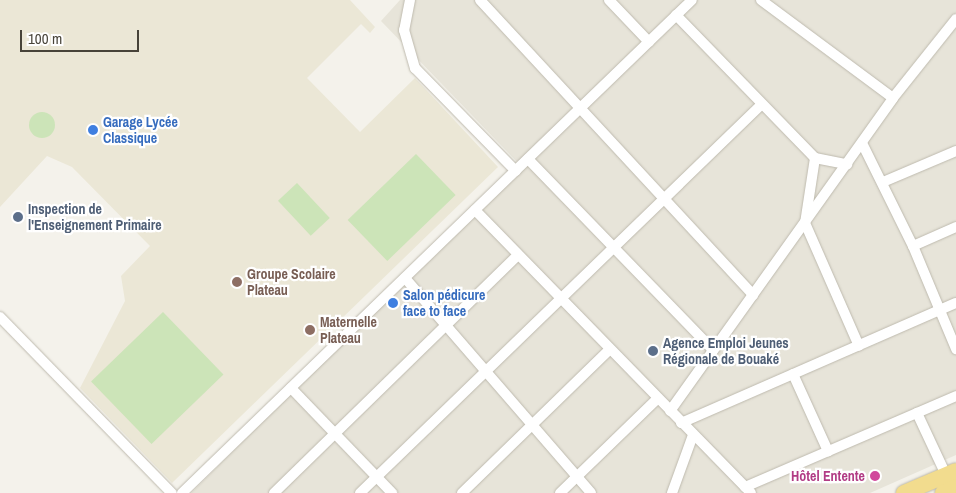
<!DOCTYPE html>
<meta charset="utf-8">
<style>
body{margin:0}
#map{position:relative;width:956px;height:493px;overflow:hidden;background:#f4f2eb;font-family:"Archivo Narrow",sans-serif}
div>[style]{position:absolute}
.residential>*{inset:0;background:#e7e4d9}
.education>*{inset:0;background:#ebe7d6}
.green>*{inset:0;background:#cce4b8;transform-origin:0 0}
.round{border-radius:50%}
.roads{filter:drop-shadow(0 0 1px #bebaae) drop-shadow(0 0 1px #bebaae)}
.minor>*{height:10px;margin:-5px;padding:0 5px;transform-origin:5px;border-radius:5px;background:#fff}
.trunk>*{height:16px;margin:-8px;padding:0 8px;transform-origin:8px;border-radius:8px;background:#f2dc8e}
.dots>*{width:14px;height:14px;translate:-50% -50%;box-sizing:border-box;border:2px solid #fff;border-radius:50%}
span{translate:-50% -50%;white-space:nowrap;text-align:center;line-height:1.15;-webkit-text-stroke:4.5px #fff;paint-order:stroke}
.shop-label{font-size:14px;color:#366cbe;font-weight:700}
.left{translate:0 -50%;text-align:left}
.service-label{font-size:14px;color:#4e5e75;font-weight:700}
.education-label{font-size:14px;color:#785e54;font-weight:700}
.hotel-label{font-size:14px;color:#b23c85;font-weight:700}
.right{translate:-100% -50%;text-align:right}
.scale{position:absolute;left:20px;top:30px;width:119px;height:22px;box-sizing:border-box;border:2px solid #474339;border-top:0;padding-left:6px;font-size:15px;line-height:18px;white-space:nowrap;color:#474339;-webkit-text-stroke:4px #fff;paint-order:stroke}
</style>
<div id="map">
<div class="residential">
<i style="clip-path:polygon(400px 0,956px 0,956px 455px,870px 493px,191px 493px,521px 166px,381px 21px)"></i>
</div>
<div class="education">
<i style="clip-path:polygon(0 0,350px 0,375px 27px,370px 33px,361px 24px,307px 78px,360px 132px,415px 78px,498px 167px,172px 483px,80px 388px,125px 301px,121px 276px,150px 246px,72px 167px,47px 156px,0 207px)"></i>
</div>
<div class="green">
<i class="round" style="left:29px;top:112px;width:26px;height:26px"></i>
<i style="left:416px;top:154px;width:57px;height:95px;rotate:46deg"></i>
<i style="left:297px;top:183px;width:48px;height:26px;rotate:47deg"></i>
<i style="left:163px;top:312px;width:87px;height:100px;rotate:46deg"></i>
</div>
<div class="roads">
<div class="minor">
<i style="left:410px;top:0;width:31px;rotate:101deg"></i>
<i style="left:404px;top:30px;width:40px;rotate:74deg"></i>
<i style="left:415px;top:68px;width:144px;rotate:45.6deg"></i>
<i style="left:480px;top:0;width:402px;rotate:47.2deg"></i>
<i style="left:609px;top:0;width:58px;rotate:46.4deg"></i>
<i style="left:761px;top:0;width:164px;rotate:36.6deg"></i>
<i style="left:676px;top:15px;width:199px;rotate:45.8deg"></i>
<i style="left:815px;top:158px;width:33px;rotate:11deg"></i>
<i style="left:862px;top:143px;width:115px;rotate:63.7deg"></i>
<i style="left:913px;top:246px;width:112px;rotate:67.3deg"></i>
<i style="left:815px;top:158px;width:66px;rotate:98.7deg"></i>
<i style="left:805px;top:223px;width:134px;rotate:66.3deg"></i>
<i style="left:528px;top:159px;width:266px;rotate:45.9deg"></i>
<i style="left:883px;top:182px;width:79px;rotate:-23deg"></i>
<i style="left:475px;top:210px;width:395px;rotate:45.7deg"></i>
<i style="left:913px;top:246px;width:47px;rotate:-23.8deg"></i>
<i style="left:405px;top:278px;width:284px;rotate:49.1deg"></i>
<i style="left:0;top:317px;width:246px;rotate:45.7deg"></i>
<i style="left:793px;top:374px;width:85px;rotate:65.6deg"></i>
<i style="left:291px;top:388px;width:146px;rotate:46.1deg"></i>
<i style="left:670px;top:411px;width:384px;rotate:-54.5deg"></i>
<i style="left:893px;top:98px;width:101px;rotate:-51.4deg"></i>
<i style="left:917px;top:413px;width:68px;rotate:64.9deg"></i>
<i style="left:681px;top:423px;width:300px;rotate:-23.6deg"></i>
<i style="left:745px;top:487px;width:230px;rotate:-23.3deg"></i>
<i style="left:182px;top:493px;width:709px;rotate:-44.03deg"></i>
<i style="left:274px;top:493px;width:341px;rotate:-44.3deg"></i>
<i style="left:360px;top:493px;width:559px;rotate:-44.06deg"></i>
<i style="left:462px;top:493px;width:206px;rotate:-44.2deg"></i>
<i style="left:560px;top:493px;width:136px;rotate:-44.1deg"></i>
<i style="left:672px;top:493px;width:62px;rotate:-70.1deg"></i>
</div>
<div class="trunk">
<i style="left:904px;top:493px;width:56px;rotate:-22.9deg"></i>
<i style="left:943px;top:493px;width:14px;rotate:-25deg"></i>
</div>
</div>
<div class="dots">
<i style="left:93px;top:130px;background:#3f7fe0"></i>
<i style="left:18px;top:217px;background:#5c6f8a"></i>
<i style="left:237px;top:282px;background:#8d6e63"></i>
<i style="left:393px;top:303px;background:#3f7fe0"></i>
<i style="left:310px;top:330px;background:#8d6e63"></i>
<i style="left:653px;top:351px;background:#5c6f8a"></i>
<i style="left:875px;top:476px;background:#d1479c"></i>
</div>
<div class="shop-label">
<span class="left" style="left:103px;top:130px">Garage Lycée<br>Classique</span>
<span class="left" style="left:403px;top:303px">Salon pédicure<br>face to face</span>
</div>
<div class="service-label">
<span class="left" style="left:28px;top:217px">Inspection de<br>l'Enseignement Primaire</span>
<span class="left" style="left:663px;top:351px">Agence Emploi Jeunes<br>Régionale de Bouaké</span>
</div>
<div class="education-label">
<span class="left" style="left:247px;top:282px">Groupe Scolaire<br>Plateau</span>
<span class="left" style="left:320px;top:330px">Maternelle<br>Plateau</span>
</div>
<div class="hotel-label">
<span class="right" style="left:865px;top:476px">Hôtel Entente</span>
</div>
<div class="scale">100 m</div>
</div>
